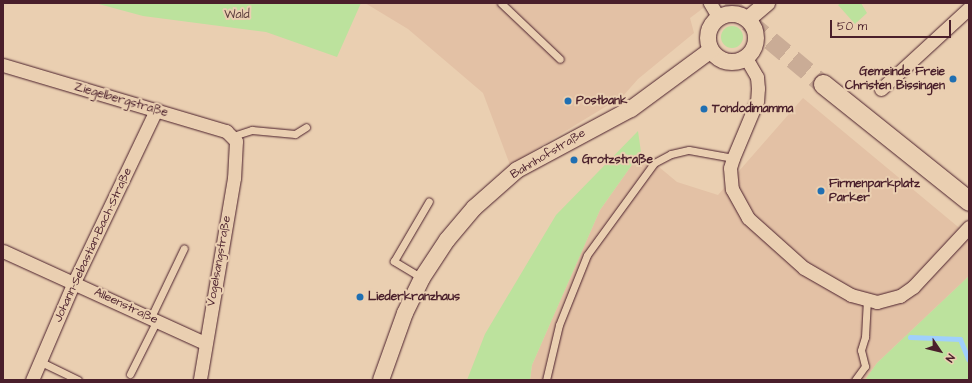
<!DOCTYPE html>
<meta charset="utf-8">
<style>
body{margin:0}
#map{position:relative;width:972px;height:383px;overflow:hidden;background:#eacfb1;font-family:"Architects Daughter",sans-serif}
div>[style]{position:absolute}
.built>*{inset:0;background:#e3c1a5}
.green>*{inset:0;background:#bce29d}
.round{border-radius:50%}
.stream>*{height:5px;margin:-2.5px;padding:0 2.5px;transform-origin:2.5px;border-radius:2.5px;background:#a0d0fc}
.secondary-tunnel>*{height:19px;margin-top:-9.5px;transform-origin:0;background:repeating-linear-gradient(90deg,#caac96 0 19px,transparent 0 29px)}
.roads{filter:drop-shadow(0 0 1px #4a1f2b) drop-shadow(0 0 1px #4a1f2b)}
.service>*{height:7px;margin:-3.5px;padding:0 3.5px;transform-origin:3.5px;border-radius:3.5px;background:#eacfb1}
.minor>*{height:13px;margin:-6.5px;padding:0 6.5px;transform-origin:6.5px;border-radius:6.5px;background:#eacfb1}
.tertiary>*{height:16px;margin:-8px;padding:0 8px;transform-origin:8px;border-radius:8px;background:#eacfb1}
.tertiary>.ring{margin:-8px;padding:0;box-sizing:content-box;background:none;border:16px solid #eacfb1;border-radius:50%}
.secondary>*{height:19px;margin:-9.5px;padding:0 9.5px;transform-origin:9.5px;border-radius:9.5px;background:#eacfb1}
.dots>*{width:11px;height:11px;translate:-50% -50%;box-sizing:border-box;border:2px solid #eacfb1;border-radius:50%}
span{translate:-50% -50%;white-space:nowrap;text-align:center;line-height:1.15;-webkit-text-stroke:4px #eacfb1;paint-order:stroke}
.park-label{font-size:12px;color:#5b3c3c}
.poi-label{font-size:12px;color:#4a1f2b;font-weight:700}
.right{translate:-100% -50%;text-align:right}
.left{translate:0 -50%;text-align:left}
.street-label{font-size:12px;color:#4a1f2b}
.frame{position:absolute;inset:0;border:4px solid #4a1f2b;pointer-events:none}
.north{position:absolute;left:920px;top:331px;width:40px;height:40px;-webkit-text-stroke:3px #eacfb1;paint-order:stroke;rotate:125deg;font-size:11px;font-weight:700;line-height:16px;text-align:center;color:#4a1f2b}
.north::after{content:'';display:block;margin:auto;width:14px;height:18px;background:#4a1f2b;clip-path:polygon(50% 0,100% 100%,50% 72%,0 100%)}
.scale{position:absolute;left:830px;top:20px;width:121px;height:18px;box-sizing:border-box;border:2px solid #4a1f2b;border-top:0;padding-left:5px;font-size:12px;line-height:14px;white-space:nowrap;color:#4a1f2b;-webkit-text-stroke:3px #eacfb1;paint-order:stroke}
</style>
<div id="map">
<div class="built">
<i style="clip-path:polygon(365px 3px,710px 3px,690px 18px,694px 33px,638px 79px,623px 96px,510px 165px,483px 93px,408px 29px)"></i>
<i style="clip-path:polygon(803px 98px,969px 236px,969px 276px,877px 363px,865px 380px,530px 380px,532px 365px,600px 210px,641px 152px,677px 182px,718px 195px)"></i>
</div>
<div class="green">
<i style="clip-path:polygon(95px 3px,361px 3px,337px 57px,266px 32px,143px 16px)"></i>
<i style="clip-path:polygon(841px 3px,861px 3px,867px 13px,855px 24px,838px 5px)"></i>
<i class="round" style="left:721px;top:26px;width:22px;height:22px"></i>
<i style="clip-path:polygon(638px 131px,641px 152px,600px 210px,532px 365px,530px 380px,467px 380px,485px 334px,556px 215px)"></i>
<i style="clip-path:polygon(969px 276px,969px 380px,865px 380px,877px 363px)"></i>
</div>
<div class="stream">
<i style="left:910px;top:337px;width:50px;rotate:2.3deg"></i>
<i style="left:960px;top:339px;width:22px;rotate:68deg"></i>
</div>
<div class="secondary-tunnel">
<i style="left:726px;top:3px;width:126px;rotate:39.9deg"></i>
</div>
<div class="roads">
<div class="service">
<i style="left:501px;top:3px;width:81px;rotate:43.5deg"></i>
<i style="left:233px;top:136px;width:20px;rotate:-18deg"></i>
<i style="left:252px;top:130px;width:43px;rotate:5.3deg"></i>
<i style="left:295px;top:134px;width:13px;rotate:-32deg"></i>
<i style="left:422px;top:278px;width:33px;rotate:-149deg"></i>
<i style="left:394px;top:261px;width:69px;rotate:-59.7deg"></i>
<i style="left:151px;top:317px;width:76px;rotate:-64.4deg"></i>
<i style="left:41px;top:362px;width:41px;rotate:25.9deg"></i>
<i style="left:130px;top:374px;width:60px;rotate:-63.4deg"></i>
<i style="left:546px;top:380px;width:57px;rotate:-76.7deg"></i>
<i style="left:559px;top:325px;width:75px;rotate:-68.2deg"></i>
<i style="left:587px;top:255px;width:114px;rotate:-53.9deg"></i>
<i style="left:654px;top:163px;width:19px;rotate:-28deg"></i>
<i style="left:671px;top:154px;width:18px;rotate:-13deg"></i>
<i style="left:689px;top:150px;width:45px;rotate:10.3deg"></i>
<i style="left:855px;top:380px;width:17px;rotate:-54deg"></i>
<i style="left:865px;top:366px;width:16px;rotate:-104deg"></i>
<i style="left:861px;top:350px;width:14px;rotate:-73deg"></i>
<i style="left:865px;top:337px;width:37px;rotate:-87deg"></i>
</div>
<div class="minor">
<i style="left:710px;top:3px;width:17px;rotate:59deg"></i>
<i style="left:746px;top:58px;width:22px;rotate:60deg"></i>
<i style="left:757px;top:77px;width:11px;rotate:85deg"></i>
<i style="left:758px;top:88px;width:13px;rotate:94deg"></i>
<i style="left:757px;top:101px;width:62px;rotate:112.8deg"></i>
<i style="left:733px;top:158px;width:10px;rotate:107deg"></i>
<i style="left:730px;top:168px;width:21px;rotate:85deg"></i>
<i style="left:732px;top:189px;width:33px;rotate:61deg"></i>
<i style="left:748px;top:218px;width:75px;rotate:41.8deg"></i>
<i style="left:804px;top:268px;width:54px;rotate:29.9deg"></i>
<i style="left:851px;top:295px;width:27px;rotate:15deg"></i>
<i style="left:877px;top:302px;width:24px;rotate:-15deg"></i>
<i style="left:900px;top:296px;width:16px;rotate:-35deg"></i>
<i style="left:913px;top:287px;width:82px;rotate:-47deg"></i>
<i style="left:3px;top:65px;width:233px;rotate:16.5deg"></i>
<i style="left:226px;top:131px;width:14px;rotate:45deg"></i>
<i style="left:236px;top:141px;width:37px;rotate:93deg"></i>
<i style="left:234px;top:178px;width:205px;rotate:99.6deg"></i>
<i style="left:881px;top:89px;width:120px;rotate:-42.6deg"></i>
<i style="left:3px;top:251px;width:222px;rotate:24.5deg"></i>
<i style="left:32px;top:380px;width:107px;rotate:-66.8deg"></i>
<i style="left:74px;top:282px;width:191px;rotate:-64.5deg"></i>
</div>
<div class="tertiary">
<i class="ring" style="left:708px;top:14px;width:32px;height:32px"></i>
<i style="left:748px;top:19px;width:25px;rotate:-40deg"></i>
<i style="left:381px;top:380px;width:71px;rotate:-70.3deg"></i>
<i style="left:405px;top:313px;width:39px;rotate:-64deg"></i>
<i style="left:422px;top:278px;width:45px;rotate:-56.7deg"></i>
<i style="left:447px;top:240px;width:42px;rotate:-49.8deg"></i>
<i style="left:474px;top:208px;width:57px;rotate:-41.5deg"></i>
<i style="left:517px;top:170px;width:129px;rotate:-28.2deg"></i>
<i style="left:631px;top:109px;width:99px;rotate:-36.4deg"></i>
</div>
<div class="secondary">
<i style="left:823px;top:84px;width:187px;rotate:38.7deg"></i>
</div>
</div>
<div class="dots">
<i style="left:953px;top:79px;background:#1f6fb2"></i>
<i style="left:568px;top:101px;background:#1f6fb2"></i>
<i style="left:704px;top:109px;background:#1f6fb2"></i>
<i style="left:574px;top:160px;background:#1f6fb2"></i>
<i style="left:821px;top:191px;background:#1f6fb2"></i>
<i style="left:360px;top:297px;background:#1f6fb2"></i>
</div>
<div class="park-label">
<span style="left:237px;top:15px">Wald</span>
</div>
<div class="poi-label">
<span class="right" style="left:945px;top:79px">Gemeinde Freie<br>Christen Bissingen</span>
<span class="left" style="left:576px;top:101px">Postbank</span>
<span class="left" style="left:712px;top:109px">Tondodimamma</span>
<span class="left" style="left:582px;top:160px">Grotzstraße</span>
<span class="left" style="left:829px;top:191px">Firmenparkplatz<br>Parker</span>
<span class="left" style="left:368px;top:297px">Liederkranzhaus</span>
</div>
<div class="street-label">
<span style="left:121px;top:100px;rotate:16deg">Ziegelbergstraße</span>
<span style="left:548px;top:154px;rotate:-31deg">Bahnhofstraße</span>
<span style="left:93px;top:245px;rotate:-65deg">Johann-Sebastian-Bach-Straße</span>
<span style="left:219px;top:261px;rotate:-80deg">Vogelsangstraße</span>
<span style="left:126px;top:306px;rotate:25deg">Alleenstraße</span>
</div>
<div class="frame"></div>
<div class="north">N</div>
<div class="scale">50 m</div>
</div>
